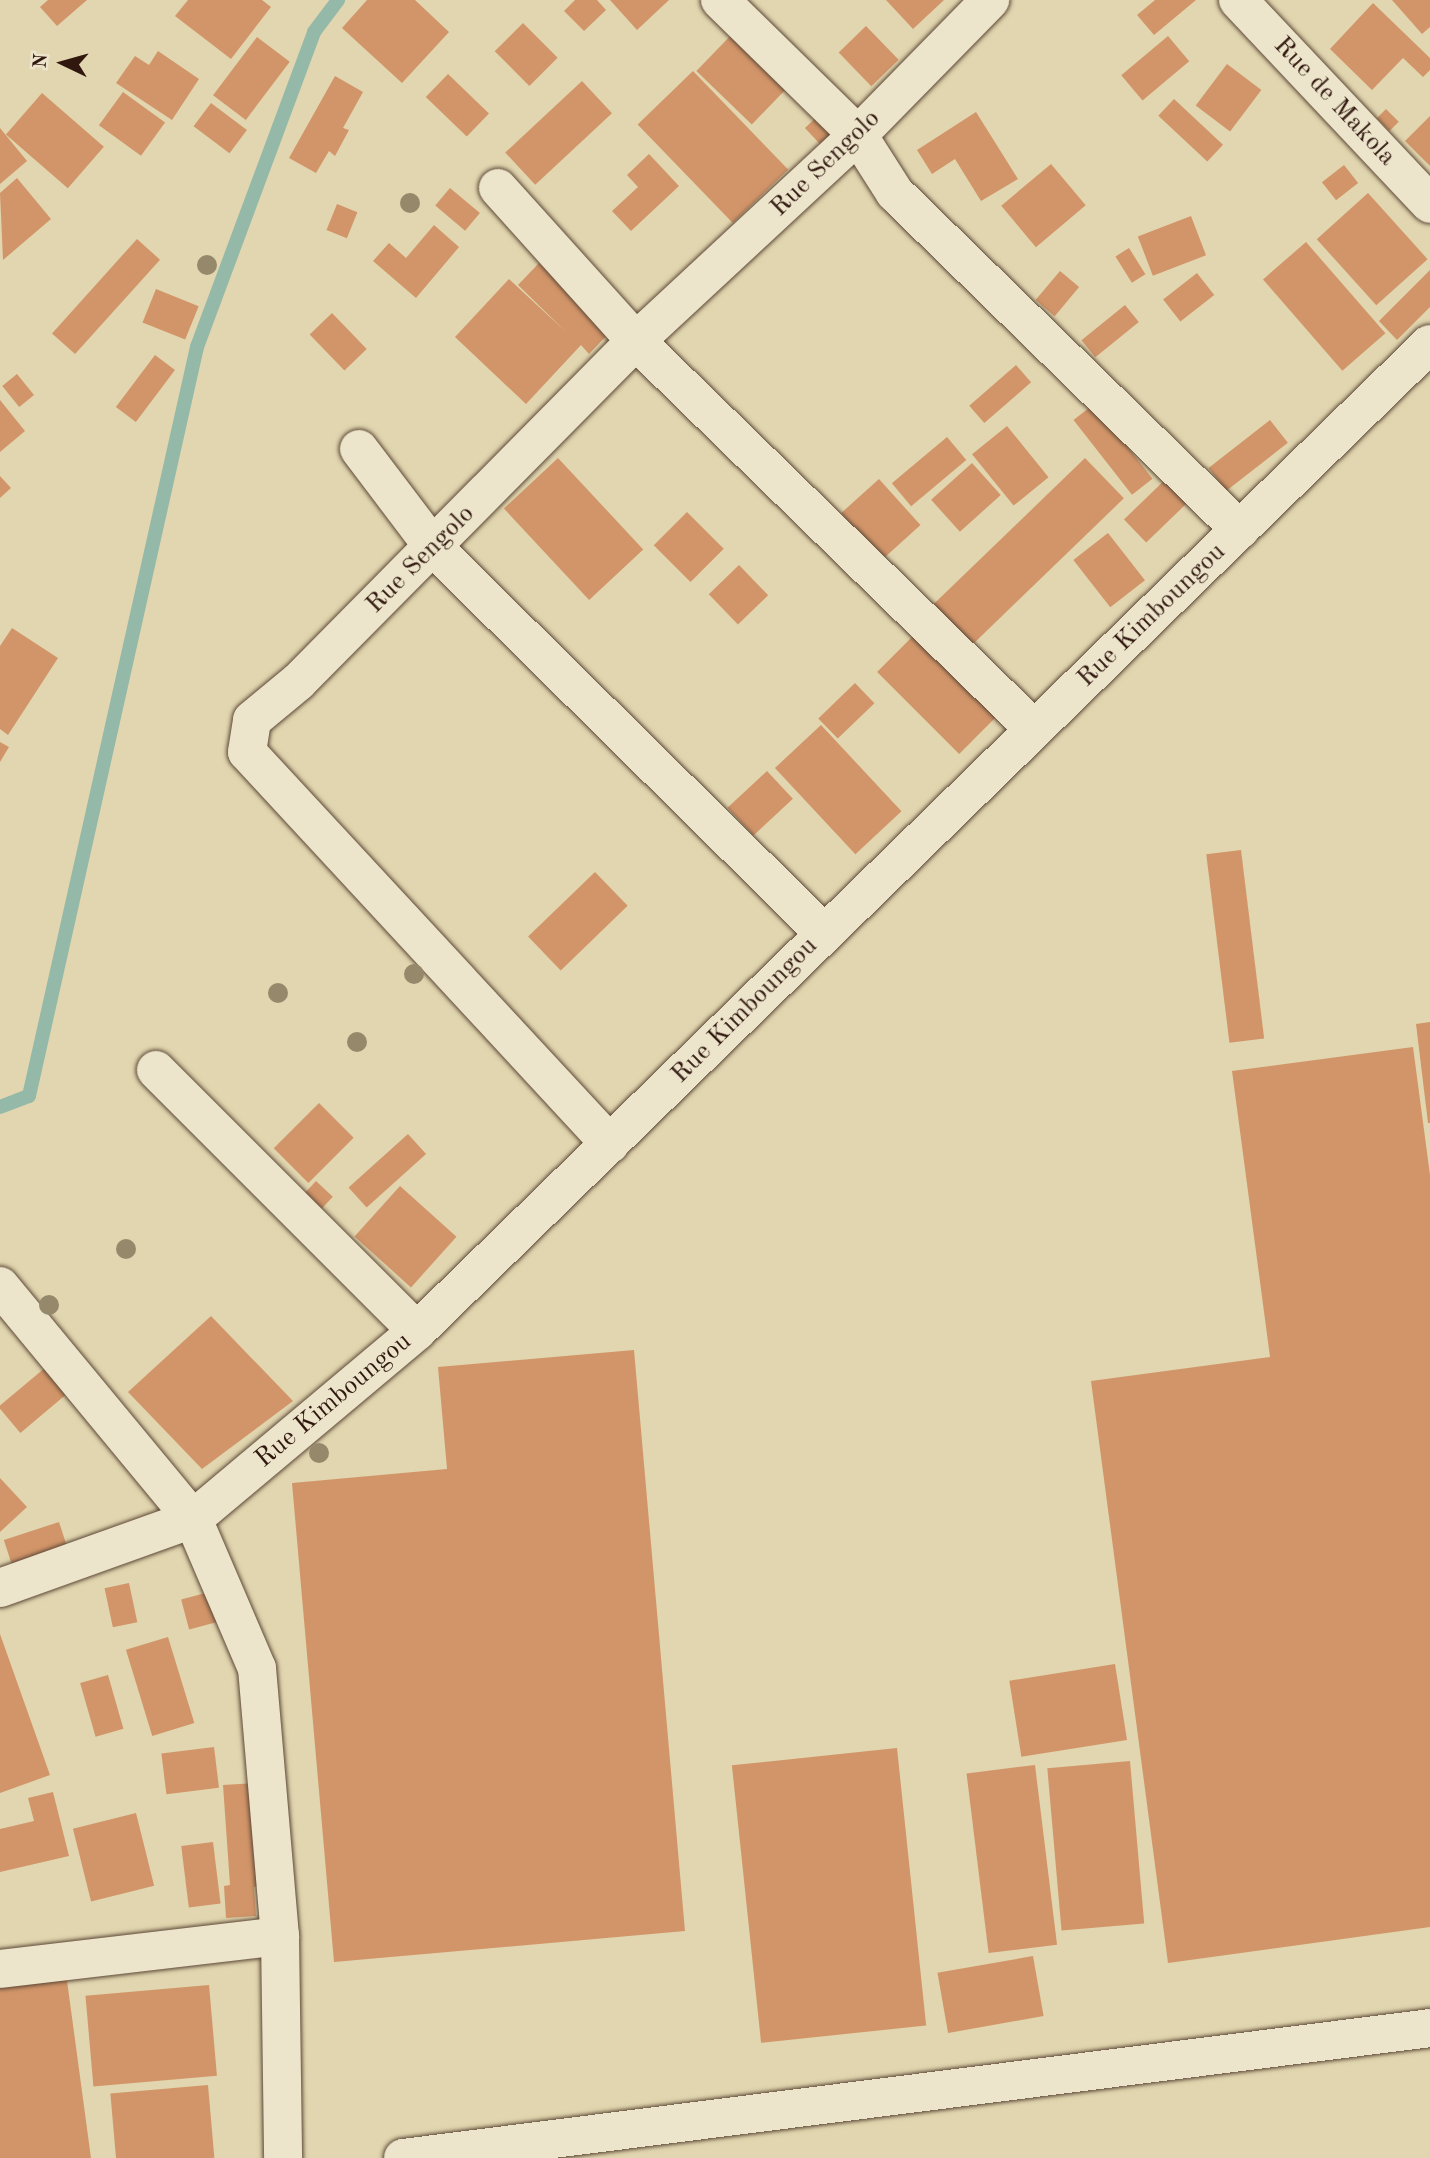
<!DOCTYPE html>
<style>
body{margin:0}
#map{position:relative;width:1430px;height:2158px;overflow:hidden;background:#e1d6af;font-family:"Old Standard TT",serif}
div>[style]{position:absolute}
.stream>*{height:14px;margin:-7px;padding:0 7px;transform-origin:7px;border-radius:7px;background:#95b9a8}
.building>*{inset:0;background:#d29569;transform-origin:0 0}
.roads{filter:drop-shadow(0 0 2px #5d4837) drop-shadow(0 0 2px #5d4837)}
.minor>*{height:38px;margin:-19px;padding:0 19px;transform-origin:19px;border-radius:19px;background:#ece4cb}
.trees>*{width:20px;height:20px;margin:-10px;border-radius:50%;background:#96896b}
span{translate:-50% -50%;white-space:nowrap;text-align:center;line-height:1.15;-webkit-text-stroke:5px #ece4cb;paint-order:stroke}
.street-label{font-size:26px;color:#31180f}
.north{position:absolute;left:28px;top:28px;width:70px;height:70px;-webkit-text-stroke:5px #ece4cb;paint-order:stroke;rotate:275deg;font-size:19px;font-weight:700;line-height:28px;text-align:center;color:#31180f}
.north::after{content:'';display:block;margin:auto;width:24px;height:32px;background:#31180f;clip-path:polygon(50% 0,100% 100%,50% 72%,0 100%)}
</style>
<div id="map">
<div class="stream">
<i style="left:0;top:1107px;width:31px;rotate:-21deg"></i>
<i style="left:29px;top:1096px;width:768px;rotate:-77.36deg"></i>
<i style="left:197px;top:347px;width:336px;rotate:-69.6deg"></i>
<i style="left:314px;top:32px;width:40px;rotate:-53deg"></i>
</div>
<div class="building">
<i style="clip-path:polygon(48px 0,87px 0,57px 26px,40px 7px)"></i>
<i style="clip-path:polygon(188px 0,262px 0,271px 7px,231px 59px,175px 16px)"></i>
<i style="clip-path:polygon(367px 0,415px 0,449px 32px,402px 83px,342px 28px)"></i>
<i style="clip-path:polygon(575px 0,597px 0,606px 10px,584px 31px,564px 11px)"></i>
<i style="clip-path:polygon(610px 0,669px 0,637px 30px)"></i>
<i style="clip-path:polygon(886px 0,944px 0,913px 29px)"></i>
<i style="clip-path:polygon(1155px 0,1196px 0,1154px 35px,1137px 15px)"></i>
<i style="clip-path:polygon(1392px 0,1430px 0,1430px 27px,1422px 34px)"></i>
<i style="clip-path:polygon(1373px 3px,1430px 58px,1430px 70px,1423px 77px,1403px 58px,1372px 90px,1330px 49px)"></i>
<i style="left:523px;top:23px;width:49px;height:40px;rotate:45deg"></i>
<i style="left:866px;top:26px;width:47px;height:38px;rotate:46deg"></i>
<i style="left:736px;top:30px;width:77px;height:57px;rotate:44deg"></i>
<i style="left:1168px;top:36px;width:33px;height:61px;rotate:50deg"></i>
<i style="left:257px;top:37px;width:41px;height:73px;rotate:37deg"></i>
<i style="clip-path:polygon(158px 51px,199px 79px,172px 120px,116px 83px,135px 56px,149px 65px)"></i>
<i style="left:1227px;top:64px;width:43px;height:52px;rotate:37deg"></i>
<i style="left:693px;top:71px;width:137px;height:77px;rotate:46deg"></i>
<i style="left:448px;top:74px;width:57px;height:32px;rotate:44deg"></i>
<i style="clip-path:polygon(335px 76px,363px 92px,343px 128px,349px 130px,335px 156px,329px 151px,316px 173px,289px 158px)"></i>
<i style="left:582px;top:81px;width:44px;height:105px;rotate:47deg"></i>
<i style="left:123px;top:92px;width:52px;height:41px;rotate:36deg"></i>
<i style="left:42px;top:93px;width:82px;height:55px;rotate:41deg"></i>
<i style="left:1174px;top:99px;width:67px;height:23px;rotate:43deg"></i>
<i style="left:211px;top:103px;width:45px;height:29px;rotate:37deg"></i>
<i style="left:1386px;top:109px;width:18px;height:13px;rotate:45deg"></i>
<i style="clip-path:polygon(976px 112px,1018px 179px,981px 201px,955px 159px,932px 174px,917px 150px)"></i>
<i style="left:821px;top:113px;width:22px;height:22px;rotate:47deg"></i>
<i style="clip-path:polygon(1430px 116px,1430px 166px,1405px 141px)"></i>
<i style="clip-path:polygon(0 128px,27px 161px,0 184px)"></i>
<i style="clip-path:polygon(649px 154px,679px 186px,631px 231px,612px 211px,638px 187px,627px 175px)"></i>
<i style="left:1051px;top:164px;width:54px;height:65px;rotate:50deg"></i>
<i style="left:1344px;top:165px;width:23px;height:28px;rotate:52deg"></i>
<i style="clip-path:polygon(17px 178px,51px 219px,3px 260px,0 193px)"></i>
<i style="left:450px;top:188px;width:39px;height:23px;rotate:40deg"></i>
<i style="left:1368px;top:193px;width:89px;height:69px;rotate:48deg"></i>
<i style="left:337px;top:204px;width:22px;height:28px;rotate:22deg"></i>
<i style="left:1191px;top:216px;width:42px;height:57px;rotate:69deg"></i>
<i style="clip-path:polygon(434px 225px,459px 247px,416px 298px,373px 261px,389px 243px,406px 258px)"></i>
<i style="left:137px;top:239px;width:31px;height:127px;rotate:42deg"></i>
<i style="left:1306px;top:242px;width:121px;height:57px;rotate:49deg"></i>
<i style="left:1129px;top:248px;width:31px;height:16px;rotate:58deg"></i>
<i style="clip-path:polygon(539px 263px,611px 331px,589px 354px,581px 345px,526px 404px,455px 337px,509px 279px,566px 332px,518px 285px)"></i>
<i style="clip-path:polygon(1430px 270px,1430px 307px,1397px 340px,1379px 321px)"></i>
<i style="left:1060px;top:271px;width:25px;height:38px;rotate:40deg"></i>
<i style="left:1197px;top:273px;width:28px;height:43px;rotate:52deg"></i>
<i style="left:156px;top:289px;width:46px;height:36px;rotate:22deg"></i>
<i style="left:1125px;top:305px;width:22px;height:56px;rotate:51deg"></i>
<i style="left:332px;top:313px;width:50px;height:31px;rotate:46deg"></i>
<i style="left:155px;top:355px;width:25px;height:65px;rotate:37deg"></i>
<i style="left:1016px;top:365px;width:23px;height:62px;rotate:49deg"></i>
<i style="left:17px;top:374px;width:27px;height:19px;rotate:51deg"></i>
<i style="clip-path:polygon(0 400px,25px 431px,0 452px)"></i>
<i style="left:1094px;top:404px;width:95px;height:26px;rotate:52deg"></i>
<i style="left:1270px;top:420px;width:29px;height:78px;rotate:52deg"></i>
<i style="left:1007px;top:426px;width:66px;height:45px;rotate:51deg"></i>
<i style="left:947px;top:437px;width:30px;height:72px;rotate:50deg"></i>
<i style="left:558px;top:458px;width:125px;height:74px;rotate:47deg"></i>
<i style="left:1085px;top:458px;width:56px;height:215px;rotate:46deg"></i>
<i style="left:972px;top:463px;width:43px;height:55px;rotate:48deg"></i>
<i style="left:1170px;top:475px;width:32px;height:64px;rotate:46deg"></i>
<i style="clip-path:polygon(0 476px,11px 488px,0 498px)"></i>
<i style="left:879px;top:479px;width:62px;height:51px;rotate:48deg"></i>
<i style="left:687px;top:512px;width:52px;height:47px;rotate:45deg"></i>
<i style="left:1108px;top:533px;width:60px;height:44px;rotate:52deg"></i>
<i style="left:739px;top:565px;width:42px;height:42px;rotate:46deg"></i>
<i style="clip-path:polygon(12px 628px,58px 658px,8px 735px,0 729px,0 646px)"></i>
<i style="left:916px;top:633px;width:116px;height:55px;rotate:45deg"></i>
<i style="left:855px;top:683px;width:28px;height:51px;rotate:46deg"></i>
<i style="left:821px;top:725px;width:118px;height:63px;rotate:47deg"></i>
<i style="clip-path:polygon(0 742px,9px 747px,0 762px)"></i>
<i style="left:767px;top:771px;width:38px;height:54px;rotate:47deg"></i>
<i style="left:1241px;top:850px;width:190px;height:35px;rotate:83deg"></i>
<i style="left:595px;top:872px;width:47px;height:93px;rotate:46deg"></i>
<i style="clip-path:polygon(1430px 1022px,1430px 1123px,1428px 1123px,1416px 1024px)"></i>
<i style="clip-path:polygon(1413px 1047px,1430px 1175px,1430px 1927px,1168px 1963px,1091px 1381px,1270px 1357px,1232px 1071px)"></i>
<i style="left:319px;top:1103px;width:49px;height:64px;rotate:45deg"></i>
<i style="left:408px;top:1134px;width:27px;height:80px;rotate:48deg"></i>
<i style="left:316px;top:1181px;width:23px;height:16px;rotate:43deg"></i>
<i style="left:400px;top:1186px;width:76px;height:68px;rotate:42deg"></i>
<i style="clip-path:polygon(211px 1316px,293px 1401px,202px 1469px,128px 1392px)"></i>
<i style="clip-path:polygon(634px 1350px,685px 1931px,334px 1962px,292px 1483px,447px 1469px,438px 1367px)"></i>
<i style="left:46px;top:1367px;width:34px;height:62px;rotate:50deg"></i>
<i style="clip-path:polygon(0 1478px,27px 1507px,0 1532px)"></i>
<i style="left:59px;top:1522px;width:25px;height:58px;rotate:72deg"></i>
<i style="left:129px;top:1583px;width:40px;height:25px;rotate:78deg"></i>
<i style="left:213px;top:1591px;width:31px;height:33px;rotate:75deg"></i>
<i style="clip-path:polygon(0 1634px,50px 1775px,0 1793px)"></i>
<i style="left:168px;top:1637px;width:90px;height:44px;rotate:73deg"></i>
<i style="left:1115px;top:1664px;width:77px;height:107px;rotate:81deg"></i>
<i style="left:108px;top:1675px;width:56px;height:29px;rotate:74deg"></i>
<i style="left:214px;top:1747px;width:41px;height:53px;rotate:83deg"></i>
<i style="left:897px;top:1748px;width:279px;height:166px;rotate:84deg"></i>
<i style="left:1130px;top:1761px;width:163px;height:83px;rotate:85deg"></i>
<i style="left:1035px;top:1765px;width:181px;height:69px;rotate:83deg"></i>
<i style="clip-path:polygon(257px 1783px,264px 1886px,254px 1887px,256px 1916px,226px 1918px,224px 1886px,230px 1885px,223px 1785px)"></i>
<i style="clip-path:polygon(53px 1792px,69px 1856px,0 1872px,0 1829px,34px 1821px,28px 1798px)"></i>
<i style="left:136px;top:1813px;width:75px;height:65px;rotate:76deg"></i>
<i style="left:213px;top:1842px;width:62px;height:32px;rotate:83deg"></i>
<i style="left:1033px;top:1956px;width:61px;height:97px;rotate:80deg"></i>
<i style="clip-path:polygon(66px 1973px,91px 2158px,0 2158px,0 1982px)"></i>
<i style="left:209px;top:1985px;width:91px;height:124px;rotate:85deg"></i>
<i style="left:208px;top:2085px;width:73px;height:98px;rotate:85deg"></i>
</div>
<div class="roads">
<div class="minor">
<i style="left:720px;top:0;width:193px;rotate:44.4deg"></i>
<i style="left:858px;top:135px;width:69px;rotate:57.5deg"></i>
<i style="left:895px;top:193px;width:482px;rotate:44.3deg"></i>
<i style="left:1238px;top:0;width:280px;rotate:46.7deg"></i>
<i style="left:498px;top:188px;width:206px;rotate:48deg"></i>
<i style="left:636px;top:341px;width:556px;rotate:44.27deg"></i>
<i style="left:359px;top:449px;width:124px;rotate:52.9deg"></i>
<i style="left:434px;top:548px;width:548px;rotate:44.63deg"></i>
<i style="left:156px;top:1070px;width:369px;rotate:45deg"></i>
<i style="left:610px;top:1144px;width:534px;rotate:-132.8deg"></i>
<i style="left:247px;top:752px;width:32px;rotate:-81deg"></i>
<i style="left:252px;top:720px;width:60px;rotate:-39.6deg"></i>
<i style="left:298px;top:682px;width:480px;rotate:-45.3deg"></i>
<i style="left:636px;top:341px;width:303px;rotate:-42.9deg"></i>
<i style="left:858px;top:135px;width:189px;rotate:-45.6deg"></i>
<i style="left:0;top:1286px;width:303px;rotate:50.4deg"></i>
<i style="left:193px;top:1519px;width:162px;rotate:66.8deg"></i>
<i style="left:257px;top:1668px;width:269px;rotate:85.1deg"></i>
<i style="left:280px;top:1936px;width:222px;rotate:89.2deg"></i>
<i style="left:0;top:1588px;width:205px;rotate:-19.7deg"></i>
<i style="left:193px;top:1519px;width:292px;rotate:-40deg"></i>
<i style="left:417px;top:1331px;width:1414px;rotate:-44.26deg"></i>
<i style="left:0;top:1969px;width:282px;rotate:-6.7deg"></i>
<i style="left:403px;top:2158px;width:1035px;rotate:-7.21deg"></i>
</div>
</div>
<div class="trees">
<i style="left:410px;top:203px"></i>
<i style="left:207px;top:265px"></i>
<i style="left:414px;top:974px"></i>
<i style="left:278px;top:993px"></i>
<i style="left:357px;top:1042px"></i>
<i style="left:126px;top:1249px"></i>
<i style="left:49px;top:1305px"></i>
<i style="left:319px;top:1453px"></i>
</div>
<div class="street-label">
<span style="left:1334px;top:102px;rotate:47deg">Rue de Makola</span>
<span style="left:826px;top:164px;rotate:-44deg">Rue Sengolo</span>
<span style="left:421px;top:560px;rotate:-45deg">Rue Sengolo</span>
<span style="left:1152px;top:616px;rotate:-44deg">Rue Kimboungou</span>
<span style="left:745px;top:1011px;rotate:-45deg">Rue Kimboungou</span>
<span style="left:334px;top:1401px;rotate:-40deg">Rue Kimboungou</span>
</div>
<div class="north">N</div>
</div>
